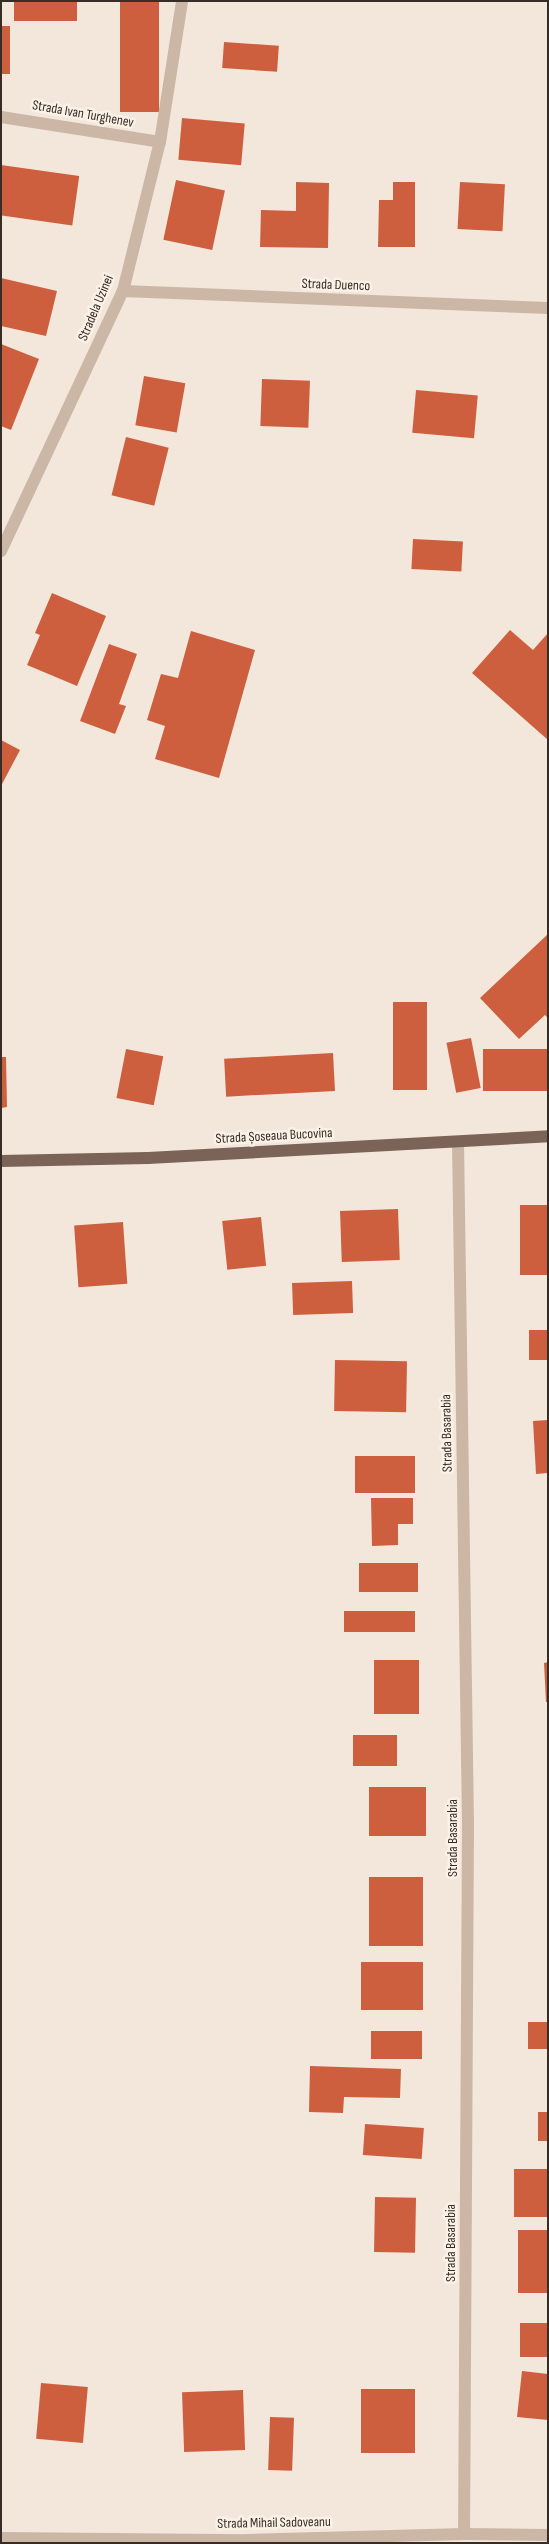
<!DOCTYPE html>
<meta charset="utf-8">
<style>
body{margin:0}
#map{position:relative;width:549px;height:2544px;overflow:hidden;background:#f3e7db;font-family:"Sofia Sans Condensed",sans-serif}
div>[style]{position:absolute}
.building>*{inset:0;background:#ce5f3e;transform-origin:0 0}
.minor>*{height:12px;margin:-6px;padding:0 6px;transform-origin:6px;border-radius:6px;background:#ccb7a6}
.major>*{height:12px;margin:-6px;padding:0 6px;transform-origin:6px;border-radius:6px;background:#7b6357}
span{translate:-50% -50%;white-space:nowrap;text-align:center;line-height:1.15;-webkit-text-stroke:5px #fbf2e7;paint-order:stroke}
.street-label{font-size:14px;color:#382c27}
.frame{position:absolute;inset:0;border:2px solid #382c27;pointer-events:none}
</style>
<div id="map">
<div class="building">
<i style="left:14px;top:1px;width:63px;height:20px"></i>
<i style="left:120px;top:1px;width:39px;height:111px"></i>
<i style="left:1px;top:26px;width:9px;height:48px"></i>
<i style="left:224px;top:42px;width:55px;height:26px;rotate:4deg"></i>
<i style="left:182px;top:118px;width:63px;height:42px;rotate:5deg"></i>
<i style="left:1px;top:165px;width:79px;height:50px;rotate:8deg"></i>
<i style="left:176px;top:180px;width:50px;height:61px;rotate:12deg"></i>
<i style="clip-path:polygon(296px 182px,329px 183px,328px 248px,260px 247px,261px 210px,296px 211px)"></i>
<i style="clip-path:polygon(393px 182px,415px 182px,415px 247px,378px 247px,379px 200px,393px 200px)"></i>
<i style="left:460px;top:182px;width:45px;height:47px;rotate:3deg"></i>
<i style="clip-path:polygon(1px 278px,57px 291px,46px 336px,1px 326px)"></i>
<i style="clip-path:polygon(1px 344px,39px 359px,11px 430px,1px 426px)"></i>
<i style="left:144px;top:376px;width:42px;height:50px;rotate:10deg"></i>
<i style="left:262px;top:379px;width:48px;height:47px;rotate:2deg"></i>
<i style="left:416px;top:390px;width:62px;height:43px;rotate:5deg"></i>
<i style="left:126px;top:437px;width:44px;height:60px;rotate:14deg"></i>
<i style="left:413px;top:539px;width:50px;height:30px;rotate:3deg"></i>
<i style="clip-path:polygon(52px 593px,106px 616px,77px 686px,27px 665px,40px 635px,35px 633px)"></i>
<i style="clip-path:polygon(510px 630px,533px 650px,548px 633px,548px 740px,472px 673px)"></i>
<i style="clip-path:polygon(191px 631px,255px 650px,219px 778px,155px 759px,165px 726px,147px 720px,161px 674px,178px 678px)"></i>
<i style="clip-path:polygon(109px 644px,137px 654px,119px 704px,126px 706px,115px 734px,80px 721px)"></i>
<i style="clip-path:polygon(1px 740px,20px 750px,1px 786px)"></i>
<i style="clip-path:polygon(548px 934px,548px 1018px,545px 1015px,519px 1039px,480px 998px)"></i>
<i style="left:393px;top:1002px;width:34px;height:88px"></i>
<i style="left:471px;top:1038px;width:51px;height:25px;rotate:79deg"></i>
<i style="left:126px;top:1049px;width:38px;height:50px;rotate:11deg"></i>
<i style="left:548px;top:1049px;width:42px;height:65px;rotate:90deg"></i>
<i style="left:333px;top:1053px;width:38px;height:109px;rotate:87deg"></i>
<i style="clip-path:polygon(1px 1057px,6px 1057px,7px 1107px,1px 1108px)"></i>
<i style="left:520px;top:1205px;width:28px;height:70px"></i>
<i style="left:398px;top:1209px;width:51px;height:58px;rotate:88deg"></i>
<i style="left:261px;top:1217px;width:49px;height:39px;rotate:84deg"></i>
<i style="left:123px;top:1222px;width:62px;height:49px;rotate:86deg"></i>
<i style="left:352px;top:1281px;width:32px;height:60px;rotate:88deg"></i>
<i style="left:548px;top:1330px;width:30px;height:19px;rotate:90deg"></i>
<i style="left:335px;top:1360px;width:72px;height:51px;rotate:1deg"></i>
<i style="clip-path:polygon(548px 1420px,548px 1473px,536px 1474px,533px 1421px)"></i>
<i style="left:415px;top:1456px;width:37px;height:60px;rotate:90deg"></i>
<i style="clip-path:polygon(371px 1498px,413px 1498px,413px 1524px,398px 1524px,398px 1545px,372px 1546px)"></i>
<i style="left:359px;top:1563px;width:59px;height:29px"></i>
<i style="left:415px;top:1611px;width:21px;height:71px;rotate:90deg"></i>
<i style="left:374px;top:1660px;width:45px;height:54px"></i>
<i style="clip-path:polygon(548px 1662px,548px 1702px,546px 1702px,544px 1663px)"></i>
<i style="left:353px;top:1735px;width:44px;height:31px"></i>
<i style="left:369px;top:1787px;width:57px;height:49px"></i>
<i style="left:369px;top:1877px;width:54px;height:69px"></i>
<i style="left:423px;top:1962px;width:48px;height:62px;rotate:90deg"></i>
<i style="left:528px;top:2022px;width:20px;height:27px"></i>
<i style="left:371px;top:2031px;width:51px;height:28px"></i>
<i style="clip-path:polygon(310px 2066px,401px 2069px,400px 2098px,344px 2097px,343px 2113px,309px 2112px)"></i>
<i style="left:538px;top:2112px;width:10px;height:29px"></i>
<i style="left:365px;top:2124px;width:59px;height:31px;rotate:4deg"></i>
<i style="left:548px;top:2169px;width:48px;height:34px;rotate:90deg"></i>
<i style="left:375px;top:2197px;width:41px;height:55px;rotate:1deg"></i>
<i style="left:518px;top:2230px;width:30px;height:63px"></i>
<i style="left:520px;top:2323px;width:28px;height:34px"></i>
<i style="clip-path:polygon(522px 2371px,548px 2374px,548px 2420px,517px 2417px)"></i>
<i style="left:41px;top:2383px;width:47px;height:56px;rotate:5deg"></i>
<i style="left:361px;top:2389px;width:54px;height:64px"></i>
<i style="left:243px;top:2390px;width:60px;height:61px;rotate:88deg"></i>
<i style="left:270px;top:2417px;width:24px;height:53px;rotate:2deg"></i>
</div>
<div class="minor">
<i style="left:1px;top:117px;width:161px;rotate:8.9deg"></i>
<i style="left:123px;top:291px;width:425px;rotate:2.3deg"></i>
<i style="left:1px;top:551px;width:287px;rotate:-64.9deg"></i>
<i style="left:123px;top:291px;width:154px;rotate:-76.1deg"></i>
<i style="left:160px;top:142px;width:143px;rotate:-81.1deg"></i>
<i style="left:458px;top:1142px;width:684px;rotate:89.16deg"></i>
<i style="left:468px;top:1826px;width:708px;rotate:90.32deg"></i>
<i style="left:1px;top:2538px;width:247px;rotate:0.5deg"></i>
<i style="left:248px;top:2540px;width:216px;rotate:-1.6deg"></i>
<i style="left:464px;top:2534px;width:84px;rotate:0.7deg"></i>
</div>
<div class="major">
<i style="left:1px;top:1161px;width:147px;rotate:-1.2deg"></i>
<i style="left:148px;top:1158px;width:401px;rotate:-3.1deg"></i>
</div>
<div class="street-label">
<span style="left:83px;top:114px;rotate:10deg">Strada Ivan Turghenev</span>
<span style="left:336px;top:285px;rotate:2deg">Strada Duenco</span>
<span style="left:96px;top:308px;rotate:-67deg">Stradela Uzinei</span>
<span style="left:274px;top:1136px;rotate:-3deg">Strada Șoseaua Bucovina</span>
<span style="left:447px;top:1433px;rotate:-91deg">Strada Basarabia</span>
<span style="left:453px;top:1838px;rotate:-90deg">Strada Basarabia</span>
<span style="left:451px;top:2243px;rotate:-90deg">Strada Basarabia</span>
<span style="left:274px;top:2523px;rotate:-1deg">Strada Mihail Sadoveanu</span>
</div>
<div class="frame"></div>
</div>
